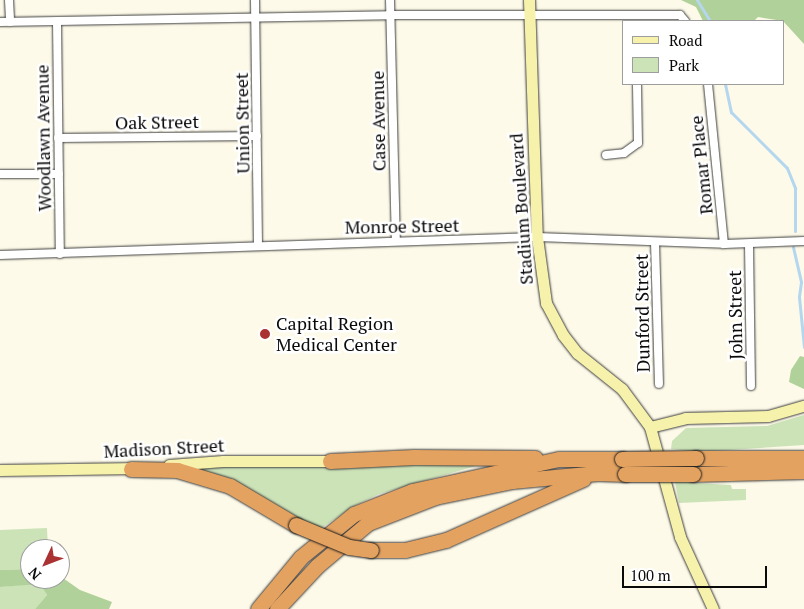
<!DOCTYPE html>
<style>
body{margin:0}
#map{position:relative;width:804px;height:609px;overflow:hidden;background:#fdfae9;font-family:"PT Serif",serif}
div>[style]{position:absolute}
.green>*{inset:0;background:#cce3b8}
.forest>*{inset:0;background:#b0d199}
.stream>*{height:3px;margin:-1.5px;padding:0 1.5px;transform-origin:1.5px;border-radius:1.5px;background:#b4d6ee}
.roads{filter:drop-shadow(0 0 1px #3d3d3d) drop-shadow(0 0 1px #3d3d3d)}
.street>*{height:8px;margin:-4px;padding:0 4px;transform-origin:4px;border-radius:4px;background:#fff}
.secondary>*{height:11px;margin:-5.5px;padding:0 5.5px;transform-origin:5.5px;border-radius:5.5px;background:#f6f1ab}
.highway>*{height:15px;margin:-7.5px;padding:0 7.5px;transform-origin:7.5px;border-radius:7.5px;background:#e4a260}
.bridges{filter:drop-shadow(0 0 1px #1b1b1b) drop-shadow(0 0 1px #1b1b1b)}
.highway-bridge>*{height:15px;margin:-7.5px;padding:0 7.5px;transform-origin:7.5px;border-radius:7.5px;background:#e4a260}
.dots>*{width:14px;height:14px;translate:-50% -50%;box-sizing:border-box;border:2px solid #fff;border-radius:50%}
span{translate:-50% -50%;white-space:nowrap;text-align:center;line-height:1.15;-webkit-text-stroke:5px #fff;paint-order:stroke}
.street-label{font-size:18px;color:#0a0a0a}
.poi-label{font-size:18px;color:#0a0a0a}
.left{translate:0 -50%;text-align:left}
.legend{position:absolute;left:622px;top:20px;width:162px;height:65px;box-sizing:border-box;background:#fff;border:1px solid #9d9d9d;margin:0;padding:6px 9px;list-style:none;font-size:15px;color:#0a0a0a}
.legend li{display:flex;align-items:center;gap:10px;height:25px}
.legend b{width:25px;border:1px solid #9d9d9d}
.north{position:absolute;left:20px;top:539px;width:50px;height:50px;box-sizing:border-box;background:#fff;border:1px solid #9d9d9d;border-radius:50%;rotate:227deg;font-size:14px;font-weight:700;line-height:20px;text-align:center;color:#0a0a0a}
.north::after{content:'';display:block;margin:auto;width:18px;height:22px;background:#aa3233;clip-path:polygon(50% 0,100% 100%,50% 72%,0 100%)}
.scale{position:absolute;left:622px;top:566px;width:145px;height:22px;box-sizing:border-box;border:2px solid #0a0a0a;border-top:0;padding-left:6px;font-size:15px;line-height:18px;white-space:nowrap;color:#0a0a0a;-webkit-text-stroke:4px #fff;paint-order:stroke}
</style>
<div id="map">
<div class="green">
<i style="clip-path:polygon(804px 415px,804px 445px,699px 452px,671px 449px,672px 441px,686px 428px,767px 426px)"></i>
<i style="clip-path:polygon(486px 463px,379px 494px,354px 506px,317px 531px,195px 470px,195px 466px)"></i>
<i style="clip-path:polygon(675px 482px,731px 485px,732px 489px,746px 489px,746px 500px,679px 503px)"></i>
<i style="clip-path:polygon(47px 528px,48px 549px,30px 549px,30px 569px,0 570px,0 530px)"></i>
<i style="clip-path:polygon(40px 583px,47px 595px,35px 609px,0 609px,0 587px)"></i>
</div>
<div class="forest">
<i style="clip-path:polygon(681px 0,804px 0,804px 44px,783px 21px,758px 17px,754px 21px,703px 21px,696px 7px)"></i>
<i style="clip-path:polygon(800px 356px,804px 357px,804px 389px,789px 382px,791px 370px)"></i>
<i style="clip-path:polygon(30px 569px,30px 579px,60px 579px,60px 576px,80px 590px,112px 602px,109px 609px,35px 609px,47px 595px,40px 584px,0 587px,0 570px)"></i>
</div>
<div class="stream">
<i style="left:697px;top:0;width:25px;rotate:58deg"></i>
<i style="left:725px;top:84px;width:29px;rotate:78deg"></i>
<i style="left:731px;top:112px;width:79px;rotate:45deg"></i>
<i style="left:787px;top:168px;width:22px;rotate:68deg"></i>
<i style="left:795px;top:188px;width:43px;rotate:90deg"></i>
<i style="left:793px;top:247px;width:36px;rotate:77deg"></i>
<i style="left:801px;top:282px;width:15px;rotate:98deg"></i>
<i style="left:799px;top:297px;width:50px;rotate:84.3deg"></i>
</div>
<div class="roads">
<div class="street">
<i style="left:9px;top:0;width:22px;rotate:87deg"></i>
<i style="left:255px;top:0;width:246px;rotate:89.3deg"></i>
<i style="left:390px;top:0;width:240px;rotate:88.6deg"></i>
<i style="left:57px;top:21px;width:233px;rotate:89.3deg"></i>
<i style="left:0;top:22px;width:390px;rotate:-1deg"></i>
<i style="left:390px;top:15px;width:290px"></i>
<i style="left:680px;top:15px;width:8px;rotate:50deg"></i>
<i style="left:708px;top:84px;width:161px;rotate:84.3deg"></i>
<i style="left:58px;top:138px;width:199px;rotate:-0.6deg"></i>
<i style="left:606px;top:155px;width:18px;rotate:-6deg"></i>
<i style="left:624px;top:153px;width:17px;rotate:-36deg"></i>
<i style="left:638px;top:143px;width:59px;rotate:-91deg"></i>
<i style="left:0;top:174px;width:59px"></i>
<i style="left:655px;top:242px;width:142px;rotate:88.4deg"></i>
<i style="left:749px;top:244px;width:142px;rotate:89.2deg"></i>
<i style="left:0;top:255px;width:537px;rotate:-1.92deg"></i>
<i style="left:537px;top:237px;width:187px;rotate:2.1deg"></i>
<i style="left:724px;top:244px;width:80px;rotate:-2.1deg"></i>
</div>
<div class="secondary">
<i style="left:529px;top:0;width:237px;rotate:88.1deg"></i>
<i style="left:537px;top:237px;width:67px;rotate:82.2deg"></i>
<i style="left:546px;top:303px;width:36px;rotate:62deg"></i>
<i style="left:563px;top:335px;width:23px;rotate:52deg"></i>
<i style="left:577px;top:353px;width:58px;rotate:38.7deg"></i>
<i style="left:622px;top:389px;width:47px;rotate:53.6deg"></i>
<i style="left:650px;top:427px;width:114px;rotate:74.7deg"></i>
<i style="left:680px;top:537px;width:79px;rotate:65.4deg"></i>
<i style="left:650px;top:427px;width:36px;rotate:-14deg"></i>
<i style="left:685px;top:418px;width:83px;rotate:-1.4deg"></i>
<i style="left:768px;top:416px;width:37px;rotate:-16deg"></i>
<i style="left:169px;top:465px;width:54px;rotate:-4.2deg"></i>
<i style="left:223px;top:461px;width:107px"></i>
<i style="left:0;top:470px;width:138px;rotate:-0.8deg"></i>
</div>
<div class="highway">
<i style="left:696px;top:458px;width:108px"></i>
<i style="left:330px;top:461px;width:84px;rotate:-2.7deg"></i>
<i style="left:414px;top:457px;width:121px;rotate:0.5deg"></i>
<i style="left:131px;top:469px;width:46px;rotate:1.2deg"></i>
<i style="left:177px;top:470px;width:55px;rotate:16.8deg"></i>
<i style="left:230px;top:486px;width:77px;rotate:30.6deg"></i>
<i style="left:693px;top:474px;width:111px;rotate:-1.5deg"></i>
<i style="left:371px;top:550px;width:34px"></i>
<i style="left:405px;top:550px;width:42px;rotate:-13.7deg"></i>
<i style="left:446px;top:540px;width:150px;rotate:-24deg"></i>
<i style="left:258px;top:609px;width:67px;rotate:-50.4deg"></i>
<i style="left:301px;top:557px;width:68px;rotate:-39.1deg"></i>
<i style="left:354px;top:514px;width:62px;rotate:-21.6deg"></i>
<i style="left:412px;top:491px;width:150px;rotate:-12.3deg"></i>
<i style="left:559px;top:459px;width:63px"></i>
<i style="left:277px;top:609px;width:59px;rotate:-47.1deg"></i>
<i style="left:317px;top:566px;width:67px;rotate:-40.1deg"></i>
<i style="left:368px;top:523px;width:72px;rotate:-21.2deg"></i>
<i style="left:435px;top:497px;width:79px;rotate:-11.7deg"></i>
<i style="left:512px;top:481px;width:86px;rotate:-5.3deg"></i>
<i style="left:598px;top:473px;width:27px;rotate:2deg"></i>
</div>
</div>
<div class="bridges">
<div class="highway-bridge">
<i style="left:622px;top:459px;width:74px;rotate:-0.8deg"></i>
<i style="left:625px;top:474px;width:68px"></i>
<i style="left:296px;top:525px;width:57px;rotate:22.5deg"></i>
<i style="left:349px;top:547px;width:22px;rotate:8deg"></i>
</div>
</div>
<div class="dots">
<i style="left:265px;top:334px;background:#aa3233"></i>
</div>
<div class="street-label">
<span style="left:378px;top:121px;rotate:-91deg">Case Avenue</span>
<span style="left:157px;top:122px;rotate:-1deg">Oak Street</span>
<span style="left:242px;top:123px;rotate:-91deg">Union Street</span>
<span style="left:43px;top:138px;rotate:-91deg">Woodlawn Avenue</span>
<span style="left:701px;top:165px;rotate:-96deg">Romar Place</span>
<span style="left:521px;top:209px;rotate:-94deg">Stadium Boulevard</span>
<span style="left:402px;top:226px;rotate:-1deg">Monroe Street</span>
<span style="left:642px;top:313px;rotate:-91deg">Dunford Street</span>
<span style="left:735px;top:315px;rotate:-91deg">John Street</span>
<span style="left:164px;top:448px;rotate:-3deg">Madison Street</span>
</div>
<div class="poi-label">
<span class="left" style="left:276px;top:334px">Capital Region<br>Medical Center</span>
</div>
<ul class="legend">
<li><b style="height:6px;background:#f6f1ab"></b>Road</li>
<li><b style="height:14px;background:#cce3b8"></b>Park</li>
</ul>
<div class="north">N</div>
<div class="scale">100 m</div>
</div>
